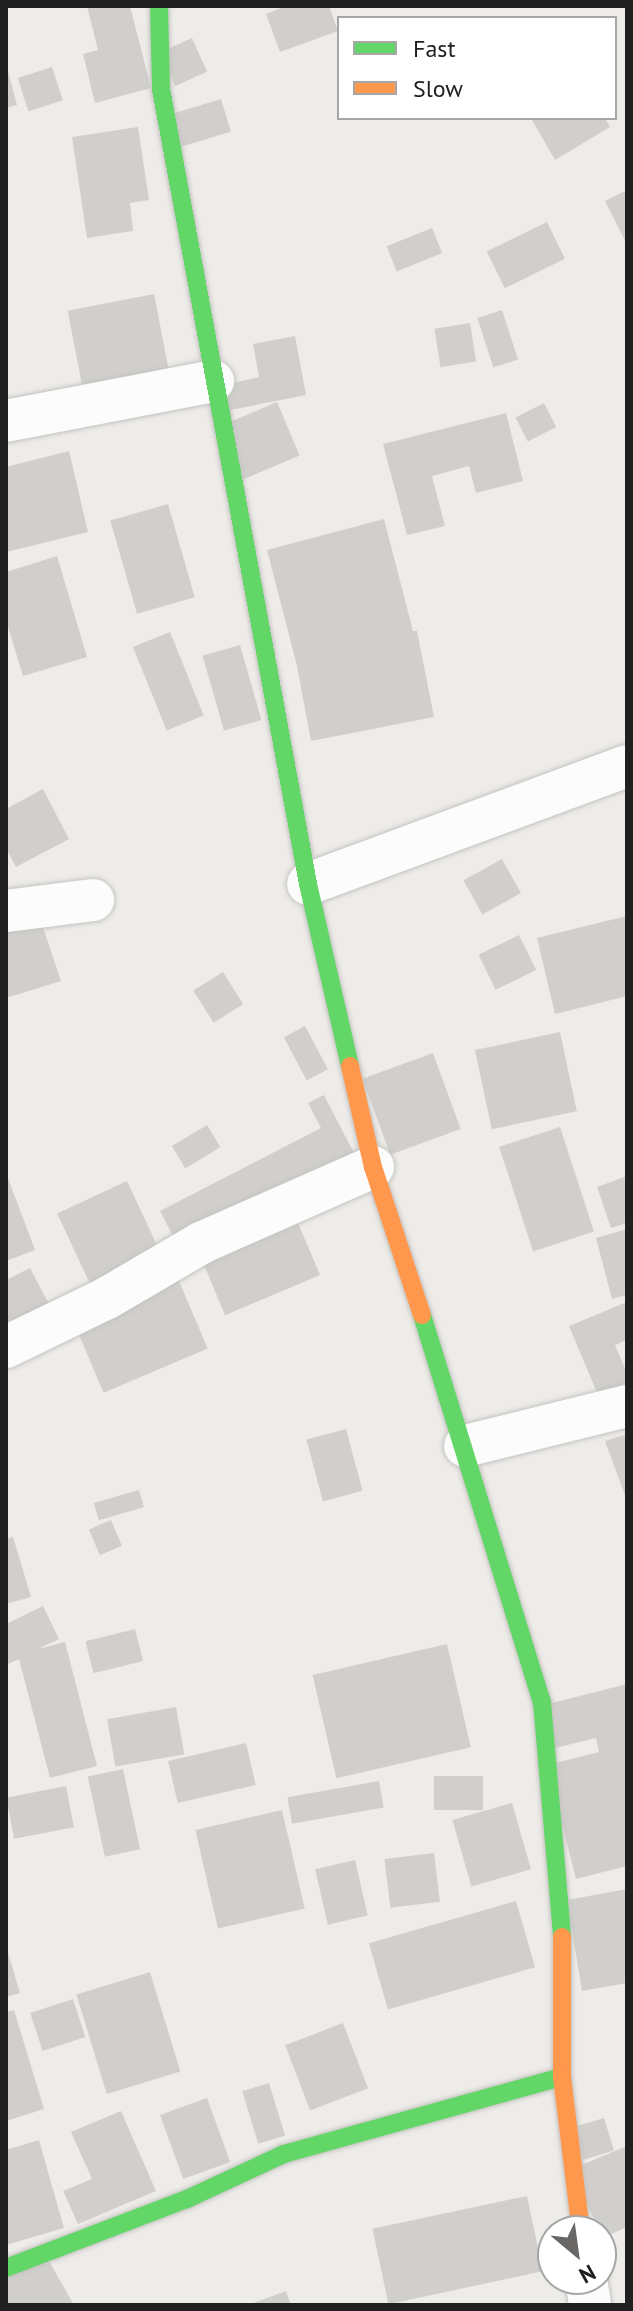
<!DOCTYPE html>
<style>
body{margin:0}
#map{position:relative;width:633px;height:2311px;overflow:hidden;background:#eeece9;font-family:"PT Sans",sans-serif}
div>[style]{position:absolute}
.building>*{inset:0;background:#d1cfcc;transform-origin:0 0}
.roads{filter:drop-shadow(0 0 2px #c4c3c1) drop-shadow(0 0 2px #c4c3c1)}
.street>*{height:42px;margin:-21px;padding:0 21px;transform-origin:21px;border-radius:21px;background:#fcfcfc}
.fast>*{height:18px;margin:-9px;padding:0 9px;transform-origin:9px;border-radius:9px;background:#63d668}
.slow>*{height:18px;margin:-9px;padding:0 9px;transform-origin:9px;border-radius:9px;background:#ff974d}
span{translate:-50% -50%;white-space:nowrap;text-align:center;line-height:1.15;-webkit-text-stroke:8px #fff;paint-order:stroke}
.frame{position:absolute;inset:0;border:8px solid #202020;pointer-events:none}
.legend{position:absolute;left:337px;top:16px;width:280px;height:104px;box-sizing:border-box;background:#fff;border:2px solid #a6a6a6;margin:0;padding:10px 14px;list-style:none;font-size:24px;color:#202020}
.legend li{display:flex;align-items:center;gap:16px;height:40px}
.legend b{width:40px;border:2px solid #a6a6a6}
.north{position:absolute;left:537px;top:2215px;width:80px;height:80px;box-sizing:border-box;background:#fff;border:2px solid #a6a6a6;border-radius:50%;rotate:151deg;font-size:22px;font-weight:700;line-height:32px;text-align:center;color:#202020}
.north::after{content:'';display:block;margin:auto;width:28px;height:36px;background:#686766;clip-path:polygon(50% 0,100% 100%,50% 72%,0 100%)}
</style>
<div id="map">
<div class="building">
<i style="clip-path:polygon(87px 6px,130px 6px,151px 88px,95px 103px,83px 54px,98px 50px)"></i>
<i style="clip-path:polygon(286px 6px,329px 6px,338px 31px,280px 52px,266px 14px)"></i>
<i style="left:192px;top:38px;width:37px;height:35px;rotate:66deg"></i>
<i style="clip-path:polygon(6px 63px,17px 105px,6px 108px)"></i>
<i style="left:52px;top:67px;width:35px;height:36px;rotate:72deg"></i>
<i style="left:221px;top:99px;width:34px;height:56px;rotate:73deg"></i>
<i style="clip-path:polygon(534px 118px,605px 118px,610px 127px,555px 160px,532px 120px)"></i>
<i style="clip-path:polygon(138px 127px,149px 200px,130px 203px,133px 231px,87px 238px,72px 137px)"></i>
<i style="clip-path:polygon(627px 190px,627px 245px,605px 201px)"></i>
<i style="left:547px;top:222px;width:41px;height:67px;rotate:64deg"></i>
<i style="left:432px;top:228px;width:27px;height:49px;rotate:68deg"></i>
<i style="left:154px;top:294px;width:86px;height:88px;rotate:79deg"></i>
<i style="left:502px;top:310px;width:52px;height:26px;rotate:72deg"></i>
<i style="left:470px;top:323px;width:39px;height:36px;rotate:81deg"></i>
<i style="clip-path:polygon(295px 336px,306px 395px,225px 411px,220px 386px,259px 377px,253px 344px)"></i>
<i style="left:277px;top:402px;width:58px;height:61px;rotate:67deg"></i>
<i style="left:544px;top:403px;width:27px;height:32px;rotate:63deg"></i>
<i style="clip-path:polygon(506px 413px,523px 481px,476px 493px,469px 466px,432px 476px,445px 526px,407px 535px,383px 444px)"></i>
<i style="clip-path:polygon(69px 451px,88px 532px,6px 552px,6px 467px)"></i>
<i style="left:168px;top:504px;width:97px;height:60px;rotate:74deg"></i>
<i style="clip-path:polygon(384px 519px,413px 631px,417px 631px,434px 717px,311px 741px,297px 666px,267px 550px)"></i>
<i style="clip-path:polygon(57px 556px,87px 657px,23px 676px,6px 620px,6px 572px)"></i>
<i style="left:170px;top:632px;width:90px;height:40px;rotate:68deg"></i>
<i style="left:240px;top:645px;width:78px;height:39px;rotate:74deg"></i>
<i style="clip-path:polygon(43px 789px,69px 839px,16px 867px,6px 848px,6px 809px)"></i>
<i style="left:502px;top:859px;width:39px;height:44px;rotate:61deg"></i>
<i style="clip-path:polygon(627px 916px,627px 996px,555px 1014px,537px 938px)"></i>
<i style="clip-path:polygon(40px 918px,61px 981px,6px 998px,6px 929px)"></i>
<i style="left:519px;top:935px;width:39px;height:45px;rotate:64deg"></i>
<i style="left:223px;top:972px;width:38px;height:35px;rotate:58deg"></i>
<i style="left:305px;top:1026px;width:49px;height:24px;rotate:62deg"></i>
<i style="left:560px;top:1032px;width:81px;height:87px;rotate:78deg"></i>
<i style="left:433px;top:1053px;width:81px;height:75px;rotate:70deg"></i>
<i style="clip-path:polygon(324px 1095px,355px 1155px,178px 1246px,160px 1211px,321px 1128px,308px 1103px)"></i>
<i style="left:207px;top:1125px;width:26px;height:41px;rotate:59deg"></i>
<i style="left:560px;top:1127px;width:110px;height:64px;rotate:72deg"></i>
<i style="clip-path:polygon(6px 1173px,35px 1250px,6px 1261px)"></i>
<i style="clip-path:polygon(627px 1176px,627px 1223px,611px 1228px,597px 1187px)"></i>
<i style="left:127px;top:1181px;width:78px;height:77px;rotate:65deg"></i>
<i style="left:295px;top:1216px;width:64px;height:103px;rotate:67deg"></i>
<i style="clip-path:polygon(627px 1229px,627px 1295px,612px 1299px,596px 1238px)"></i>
<i style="clip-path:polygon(30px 1268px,54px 1314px,6px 1339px,6px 1280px)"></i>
<i style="left:176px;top:1274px;width:81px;height:113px;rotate:67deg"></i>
<i style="clip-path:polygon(627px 1302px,627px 1340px,615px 1345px,627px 1373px,627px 1383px,598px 1395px,569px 1326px)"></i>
<i style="left:346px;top:1429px;width:64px;height:41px;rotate:75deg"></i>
<i style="clip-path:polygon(627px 1434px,627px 1501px,605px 1441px)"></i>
<i style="left:139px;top:1490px;width:18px;height:47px;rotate:74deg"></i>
<i style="left:111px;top:1520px;width:28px;height:24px;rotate:67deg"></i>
<i style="clip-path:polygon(13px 1537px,31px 1597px,6px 1604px,6px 1539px)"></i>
<i style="clip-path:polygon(43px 1606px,59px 1639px,38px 1649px,65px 1642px,97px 1766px,50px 1778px,19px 1659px,6px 1665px,6px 1624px)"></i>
<i style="left:135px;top:1629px;width:33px;height:51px;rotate:76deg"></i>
<i style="left:447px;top:1644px;width:106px;height:138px;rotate:77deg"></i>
<i style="clip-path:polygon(627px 1684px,627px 1866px,576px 1879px,547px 1765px,599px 1752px,596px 1738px,551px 1749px,540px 1706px)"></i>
<i style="left:176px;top:1707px;width:48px;height:70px;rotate:80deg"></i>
<i style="left:246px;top:1743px;width:43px;height:80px;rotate:77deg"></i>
<i style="left:123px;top:1769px;width:82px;height:36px;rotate:78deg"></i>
<i style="left:434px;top:1776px;width:49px;height:34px"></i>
<i style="left:379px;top:1781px;width:27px;height:93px;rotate:80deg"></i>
<i style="left:66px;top:1786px;width:42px;height:61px;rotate:79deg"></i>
<i style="left:512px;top:1803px;width:69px;height:62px;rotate:74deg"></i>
<i style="left:282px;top:1810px;width:101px;height:89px;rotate:77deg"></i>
<i style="left:434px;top:1853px;width:49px;height:50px;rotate:83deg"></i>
<i style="left:355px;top:1860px;width:57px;height:41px;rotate:77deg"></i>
<i style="clip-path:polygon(627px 1889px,627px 1983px,582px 1991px,567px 1900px)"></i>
<i style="left:516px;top:1901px;width:69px;height:153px;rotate:74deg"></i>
<i style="clip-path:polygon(6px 1946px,20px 1993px,6px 1997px)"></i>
<i style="left:150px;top:1972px;width:104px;height:77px;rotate:73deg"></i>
<i style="left:73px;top:1999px;width:40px;height:45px;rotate:72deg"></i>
<i style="clip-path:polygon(14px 2010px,44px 2109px,6px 2121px,6px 2012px)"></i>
<i style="left:343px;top:2023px;width:70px;height:62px;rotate:69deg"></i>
<i style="left:269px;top:2083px;width:55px;height:28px;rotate:73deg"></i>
<i style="left:207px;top:2098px;width:68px;height:50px;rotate:70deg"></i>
<i style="clip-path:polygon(121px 2111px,156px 2191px,78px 2224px,63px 2191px,92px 2179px,71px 2132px)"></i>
<i style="left:604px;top:2118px;width:34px;height:32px;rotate:73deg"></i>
<i style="clip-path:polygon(39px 2140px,64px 2228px,6px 2245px,6px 2150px)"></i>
<i style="clip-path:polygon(627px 2146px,627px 2227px,602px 2238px,572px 2169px)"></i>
<i style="left:527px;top:2196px;width:77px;height:158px;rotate:78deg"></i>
<i style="clip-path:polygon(45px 2254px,74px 2305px,6px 2305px,6px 2276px)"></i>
<i style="clip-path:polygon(286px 2291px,291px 2305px,248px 2305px)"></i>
</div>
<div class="roads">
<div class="street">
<i style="left:6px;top:421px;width:211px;rotate:-10.9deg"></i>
<i style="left:308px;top:884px;width:340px;rotate:-20.3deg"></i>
<i style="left:6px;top:911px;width:88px;rotate:-7.2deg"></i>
<i style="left:6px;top:1347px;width:112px;rotate:-25.9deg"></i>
<i style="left:107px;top:1298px;width:111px;rotate:-30.3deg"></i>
<i style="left:203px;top:1242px;width:186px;rotate:-23.8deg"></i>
<i style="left:465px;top:1446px;width:167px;rotate:-13.9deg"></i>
<i style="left:586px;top:2279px;width:26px;rotate:81deg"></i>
</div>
<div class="fast">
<i style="left:159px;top:6px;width:83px;rotate:88.6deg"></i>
<i style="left:161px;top:89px;width:808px;rotate:79.52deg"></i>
<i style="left:308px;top:884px;width:187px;rotate:77deg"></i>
<i style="left:422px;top:1315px;width:405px;rotate:72.8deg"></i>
<i style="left:542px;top:1702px;width:236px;rotate:85.1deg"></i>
<i style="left:6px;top:2268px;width:194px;rotate:-20.9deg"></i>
<i style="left:187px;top:2199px;width:107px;rotate:-24.9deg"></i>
<i style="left:284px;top:2154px;width:288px;rotate:-15.5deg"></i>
</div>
<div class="slow">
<i style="left:350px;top:1066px;width:104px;rotate:77.2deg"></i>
<i style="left:373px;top:1167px;width:156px;rotate:71.7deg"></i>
<i style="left:562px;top:1937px;width:140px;rotate:90deg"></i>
<i style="left:562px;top:2077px;width:155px;rotate:83deg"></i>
</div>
</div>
<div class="frame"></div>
<ul class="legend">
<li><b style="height:10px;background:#63d668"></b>Fast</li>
<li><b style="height:10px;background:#ff974d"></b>Slow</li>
</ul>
<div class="north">N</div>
</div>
